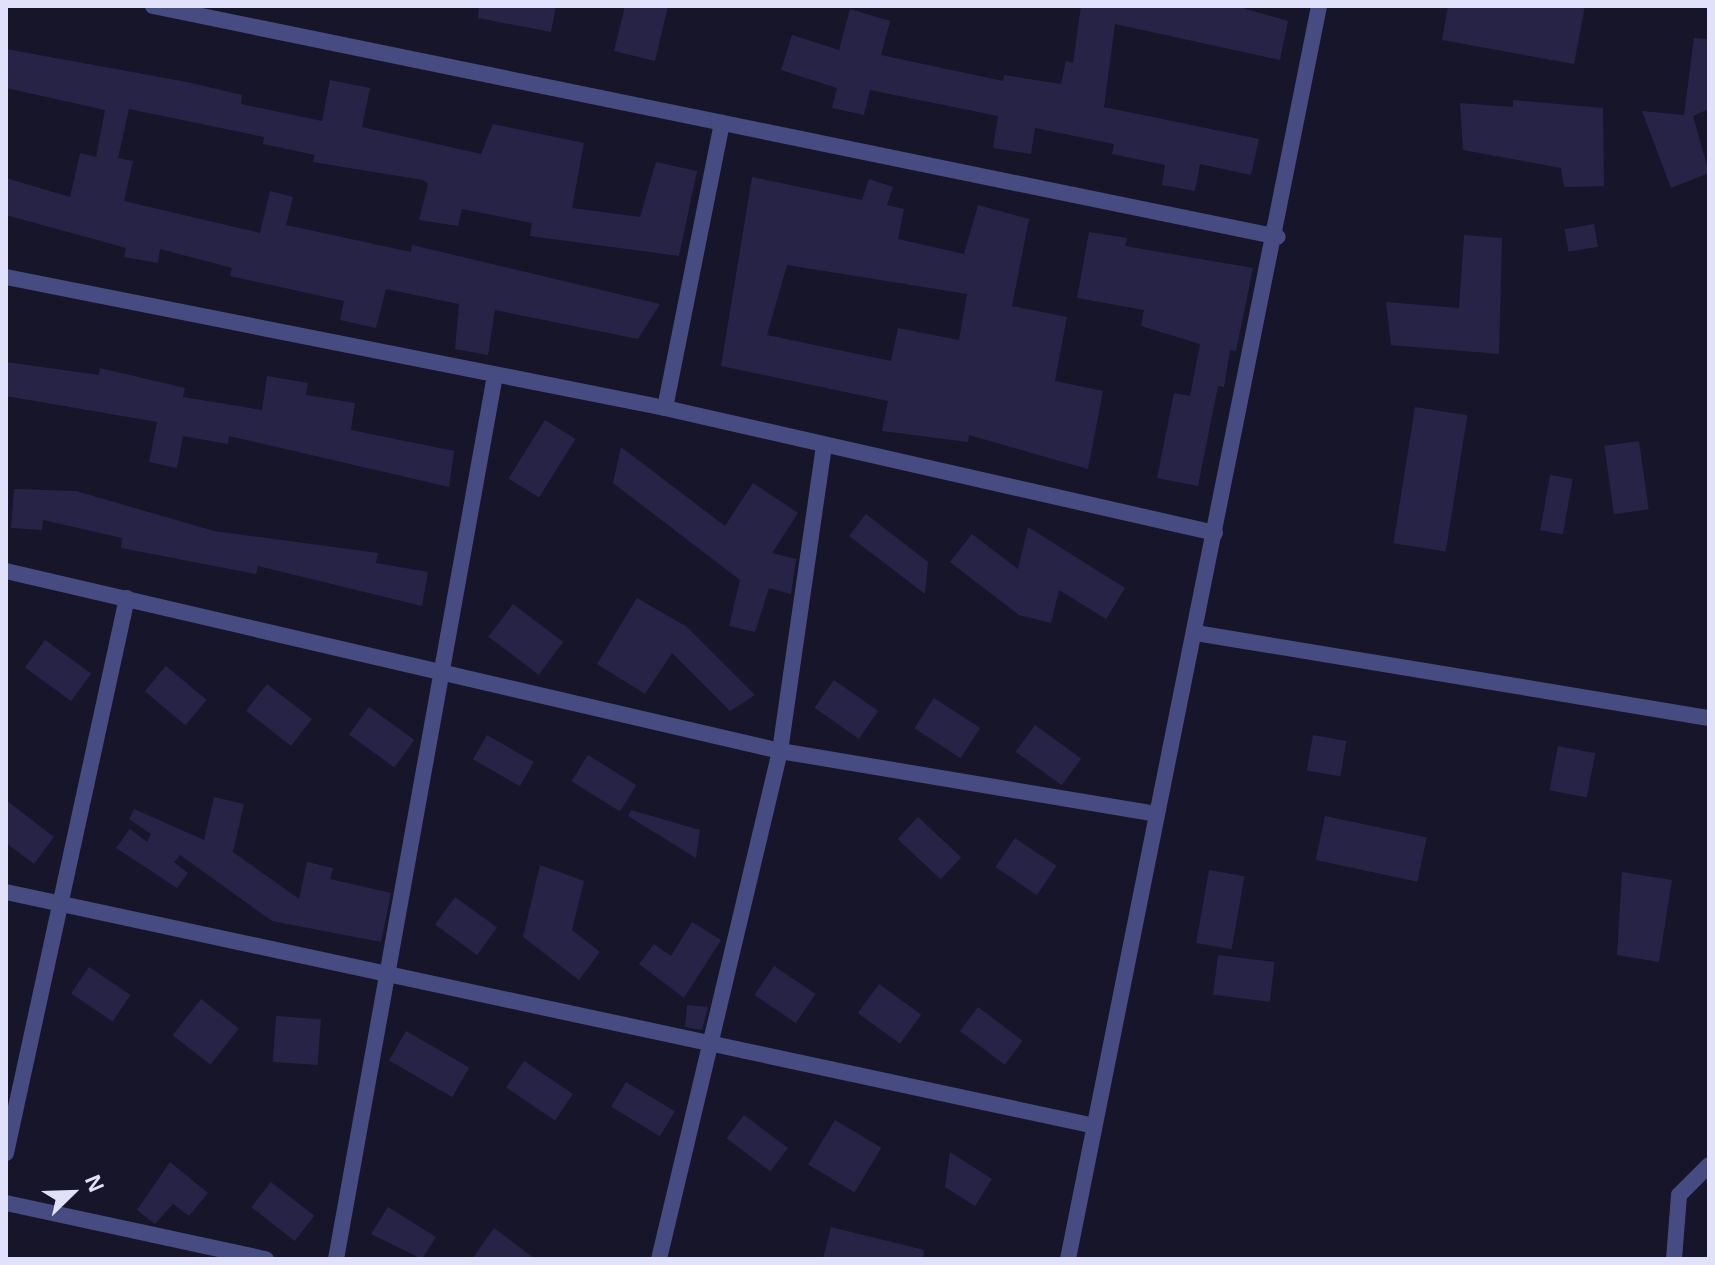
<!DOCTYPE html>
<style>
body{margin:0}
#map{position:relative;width:1715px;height:1265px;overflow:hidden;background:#161529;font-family:Helvetica,sans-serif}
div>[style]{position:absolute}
.building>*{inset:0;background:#272347;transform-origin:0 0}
.minor>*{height:16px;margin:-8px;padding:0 8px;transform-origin:8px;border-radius:8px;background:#464b81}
span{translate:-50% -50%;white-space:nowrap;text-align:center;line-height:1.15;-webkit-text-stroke:6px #161529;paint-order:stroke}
.frame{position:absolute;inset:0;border:8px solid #e1e1fb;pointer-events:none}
.north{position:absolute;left:32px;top:1153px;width:80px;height:80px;-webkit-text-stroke:6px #161529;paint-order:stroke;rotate:67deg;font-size:22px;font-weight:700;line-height:32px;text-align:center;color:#e1e1fb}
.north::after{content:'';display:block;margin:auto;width:28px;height:36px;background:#e1e1fb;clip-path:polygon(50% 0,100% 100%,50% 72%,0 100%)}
</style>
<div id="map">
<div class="building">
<i style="clip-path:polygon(479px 6px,556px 6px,551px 32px,478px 18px)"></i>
<i style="clip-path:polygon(625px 6px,668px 6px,655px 61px,614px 51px)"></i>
<i style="clip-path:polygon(1081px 6px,1236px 6px,1288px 21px,1280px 60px,1115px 24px,1104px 107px,1259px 139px,1251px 175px,1200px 164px,1195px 191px,1162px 185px,1165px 165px,1112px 154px,1114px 144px,1035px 128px,1031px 154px,993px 148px,998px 116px,870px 90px,864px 115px,832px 108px,837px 88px,781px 70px,792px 35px,839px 50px,850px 9px,890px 21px,881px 55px,1003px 81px,1004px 75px,1061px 84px,1066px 61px,1073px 63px)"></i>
<i style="clip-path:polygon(1448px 6px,1585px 6px,1574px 64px,1442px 40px)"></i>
<i style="clip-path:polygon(1694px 38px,1709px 39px,1709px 109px,1693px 116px,1709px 173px,1671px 188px,1642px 111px,1684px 115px)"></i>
<i style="clip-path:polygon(6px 49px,187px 82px,242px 95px,241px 104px,322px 121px,330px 80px,370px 88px,362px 127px,481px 154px,493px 124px,584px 143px,572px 208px,640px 217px,656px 162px,697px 171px,679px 256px,530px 236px,532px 223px,462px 209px,458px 226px,419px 220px,428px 184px,423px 180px,313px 162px,315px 155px,263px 144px,264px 137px,129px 109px,118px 158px,133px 161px,124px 201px,260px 233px,270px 191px,293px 197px,286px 225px,411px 252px,412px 245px,660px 304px,638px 339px,495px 310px,488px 355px,455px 349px,459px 304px,386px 289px,376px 328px,340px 320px,344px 301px,230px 276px,232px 268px,160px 249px,158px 263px,124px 257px,126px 248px,6px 215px,6px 178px,70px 197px,80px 153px,96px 157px,105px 110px,6px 88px)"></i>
<i style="clip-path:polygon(1513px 100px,1603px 108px,1604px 186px,1564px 187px,1561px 168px,1463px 150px,1460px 103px,1513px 107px)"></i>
<i style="clip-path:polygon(evenodd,752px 177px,862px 200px,869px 179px,893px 187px,887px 205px,904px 209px,898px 239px,964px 254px,978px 205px,1029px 219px,1012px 306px,1067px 317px,1055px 381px,1103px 391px,1088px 469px,969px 435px,968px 442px,882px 431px,888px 401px,721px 366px,752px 177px,787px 265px,967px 294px,959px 340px,898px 328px,891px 361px,767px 335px,787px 265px)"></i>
<i style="left:1594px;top:224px;width:23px;height:30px;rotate:80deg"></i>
<i style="clip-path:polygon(1089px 232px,1127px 238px,1125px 246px,1253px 268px,1236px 351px,1230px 350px,1224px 387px,1218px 386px,1198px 486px,1157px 478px,1174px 393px,1190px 396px,1200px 344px,1141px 326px,1144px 310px,1077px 298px)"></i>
<i style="clip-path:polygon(1464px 235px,1502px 238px,1499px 354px,1391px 345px,1386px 302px,1459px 308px)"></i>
<i style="clip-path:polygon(6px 362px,99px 375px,100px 368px,185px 388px,183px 397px,262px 410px,267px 376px,308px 383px,306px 395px,355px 403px,351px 430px,454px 451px,449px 487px,229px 436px,228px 444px,183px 436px,177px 468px,149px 462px,157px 422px,6px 396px)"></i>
<i style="left:1415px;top:407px;width:53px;height:138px;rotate:9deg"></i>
<i style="left:545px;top:420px;width:36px;height:69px;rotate:32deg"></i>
<i style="left:1639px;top:441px;width:69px;height:35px;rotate:82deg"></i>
<i style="clip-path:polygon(621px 447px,725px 526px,753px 483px,798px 513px,772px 553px,796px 559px,791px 594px,769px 588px,755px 632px,729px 626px,740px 580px,613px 483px)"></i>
<i style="left:1550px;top:475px;width:23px;height:56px;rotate:10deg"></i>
<i style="clip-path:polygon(14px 489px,76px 491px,214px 531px,378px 553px,376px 563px,428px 572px,422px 606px,258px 566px,256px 574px,121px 548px,122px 538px,43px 520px,42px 530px,11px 528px)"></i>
<i style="clip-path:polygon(866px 514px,928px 562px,925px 594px,849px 536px)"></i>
<i style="clip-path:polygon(1028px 527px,1125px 588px,1106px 619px,1059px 590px,1051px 623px,1019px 615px,950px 562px,972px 534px,1018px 569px)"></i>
<i style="clip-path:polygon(637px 598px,687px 627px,755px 695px,730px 711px,672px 653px,645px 694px,597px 664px)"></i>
<i style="left:513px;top:604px;width:63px;height:41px;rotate:37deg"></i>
<i style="left:45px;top:640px;width:57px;height:34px;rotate:36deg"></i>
<i style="left:166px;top:666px;width:53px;height:33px;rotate:40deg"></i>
<i style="left:834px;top:680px;width:54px;height:34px;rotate:35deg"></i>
<i style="left:267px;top:684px;width:57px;height:34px;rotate:38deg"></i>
<i style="left:934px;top:698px;width:55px;height:36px;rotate:33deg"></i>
<i style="left:369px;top:707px;width:56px;height:34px;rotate:36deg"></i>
<i style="left:1035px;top:725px;width:57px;height:33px;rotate:36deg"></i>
<i style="left:487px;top:735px;width:54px;height:28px;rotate:30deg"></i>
<i style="left:1313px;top:735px;width:34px;height:36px;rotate:10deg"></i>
<i style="left:1558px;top:746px;width:38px;height:45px;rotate:11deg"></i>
<i style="left:588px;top:755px;width:57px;height:31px;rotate:32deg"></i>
<i style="clip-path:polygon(214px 797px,244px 804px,233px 852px,299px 899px,307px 862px,333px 868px,330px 879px,391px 893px,381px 942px,272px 921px,180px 855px,174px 862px,188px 873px,177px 888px,116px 848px,130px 829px,147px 842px,151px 834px,129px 819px,134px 809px,204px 840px)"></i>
<i style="clip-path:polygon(6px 800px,54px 837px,34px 864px,6px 843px)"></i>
<i style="clip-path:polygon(631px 810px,700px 830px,696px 858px,628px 816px)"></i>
<i style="left:1325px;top:816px;width:104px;height:45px;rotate:12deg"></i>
<i style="left:918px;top:817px;width:59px;height:30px;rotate:43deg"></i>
<i style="left:1015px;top:838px;width:50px;height:35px;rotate:34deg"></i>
<i style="clip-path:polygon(540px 865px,584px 881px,572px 930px,600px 952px,579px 980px,523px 937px)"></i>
<i style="left:1209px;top:870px;width:36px;height:74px;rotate:10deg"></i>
<i style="clip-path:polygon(1622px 872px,1672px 880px,1659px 962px,1617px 955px)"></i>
<i style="left:455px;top:897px;width:52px;height:34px;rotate:36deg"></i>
<i style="clip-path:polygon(692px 922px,721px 940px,684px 998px,639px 964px,654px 944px,671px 956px)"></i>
<i style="left:1218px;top:955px;width:57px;height:40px;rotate:7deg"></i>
<i style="left:774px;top:966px;width:50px;height:35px;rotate:34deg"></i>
<i style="left:89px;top:967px;width:50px;height:32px;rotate:34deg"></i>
<i style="left:879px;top:984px;width:52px;height:36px;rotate:36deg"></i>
<i style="left:201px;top:999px;width:48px;height:46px;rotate:38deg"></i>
<i style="clip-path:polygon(687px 1005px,708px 1007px,702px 1030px,685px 1027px)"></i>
<i style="left:978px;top:1007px;width:56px;height:30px;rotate:37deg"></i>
<i style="left:276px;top:1016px;width:45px;height:46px;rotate:4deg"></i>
<i style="left:406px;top:1031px;width:73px;height:34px;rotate:30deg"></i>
<i style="left:524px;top:1061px;width:59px;height:32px;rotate:34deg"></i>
<i style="left:626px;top:1082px;width:57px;height:29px;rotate:31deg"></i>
<i style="left:744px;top:1115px;width:55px;height:29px;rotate:37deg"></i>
<i style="left:835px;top:1120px;width:54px;height:52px;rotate:31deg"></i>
<i style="clip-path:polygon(950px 1152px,992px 1179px,975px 1206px,945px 1187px)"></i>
<i style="clip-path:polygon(170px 1162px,208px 1193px,189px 1216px,173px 1204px,155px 1224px,137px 1210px)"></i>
<i style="left:271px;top:1182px;width:55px;height:32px;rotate:38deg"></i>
<i style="clip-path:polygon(388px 1207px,436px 1237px,422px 1259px,371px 1234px)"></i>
<i style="clip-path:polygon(831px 1227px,924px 1250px,923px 1259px,823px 1259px)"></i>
<i style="clip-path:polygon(494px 1228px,535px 1259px,472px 1259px)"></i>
</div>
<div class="minor">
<i style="left:153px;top:6px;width:1148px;rotate:11.6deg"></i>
<i style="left:6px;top:277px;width:672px;rotate:11.24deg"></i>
<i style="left:665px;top:408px;width:564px;rotate:12.8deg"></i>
<i style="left:665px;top:408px;width:291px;rotate:-78.7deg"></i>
<i style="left:6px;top:571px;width:795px;rotate:13.09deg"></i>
<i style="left:780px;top:751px;width:380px;rotate:9.5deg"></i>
<i style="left:1196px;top:633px;width:520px;rotate:9.41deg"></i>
<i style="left:6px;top:892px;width:1109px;rotate:12.13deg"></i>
<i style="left:6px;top:1153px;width:568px;rotate:-77.7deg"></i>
<i style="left:6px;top:1203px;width:266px;rotate:12.2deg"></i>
<i style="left:336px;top:1259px;width:898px;rotate:-79.8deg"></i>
<i style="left:659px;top:1259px;width:522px;rotate:-76.6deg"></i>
<i style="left:780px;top:751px;width:309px;rotate:-81.8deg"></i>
<i style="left:1068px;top:1259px;width:1278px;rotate:-78.67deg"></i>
<i style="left:1674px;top:1259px;width:64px;rotate:-85.5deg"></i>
<i style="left:1679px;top:1195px;width:42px;rotate:-45deg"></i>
</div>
<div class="frame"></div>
<div class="north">N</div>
</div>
